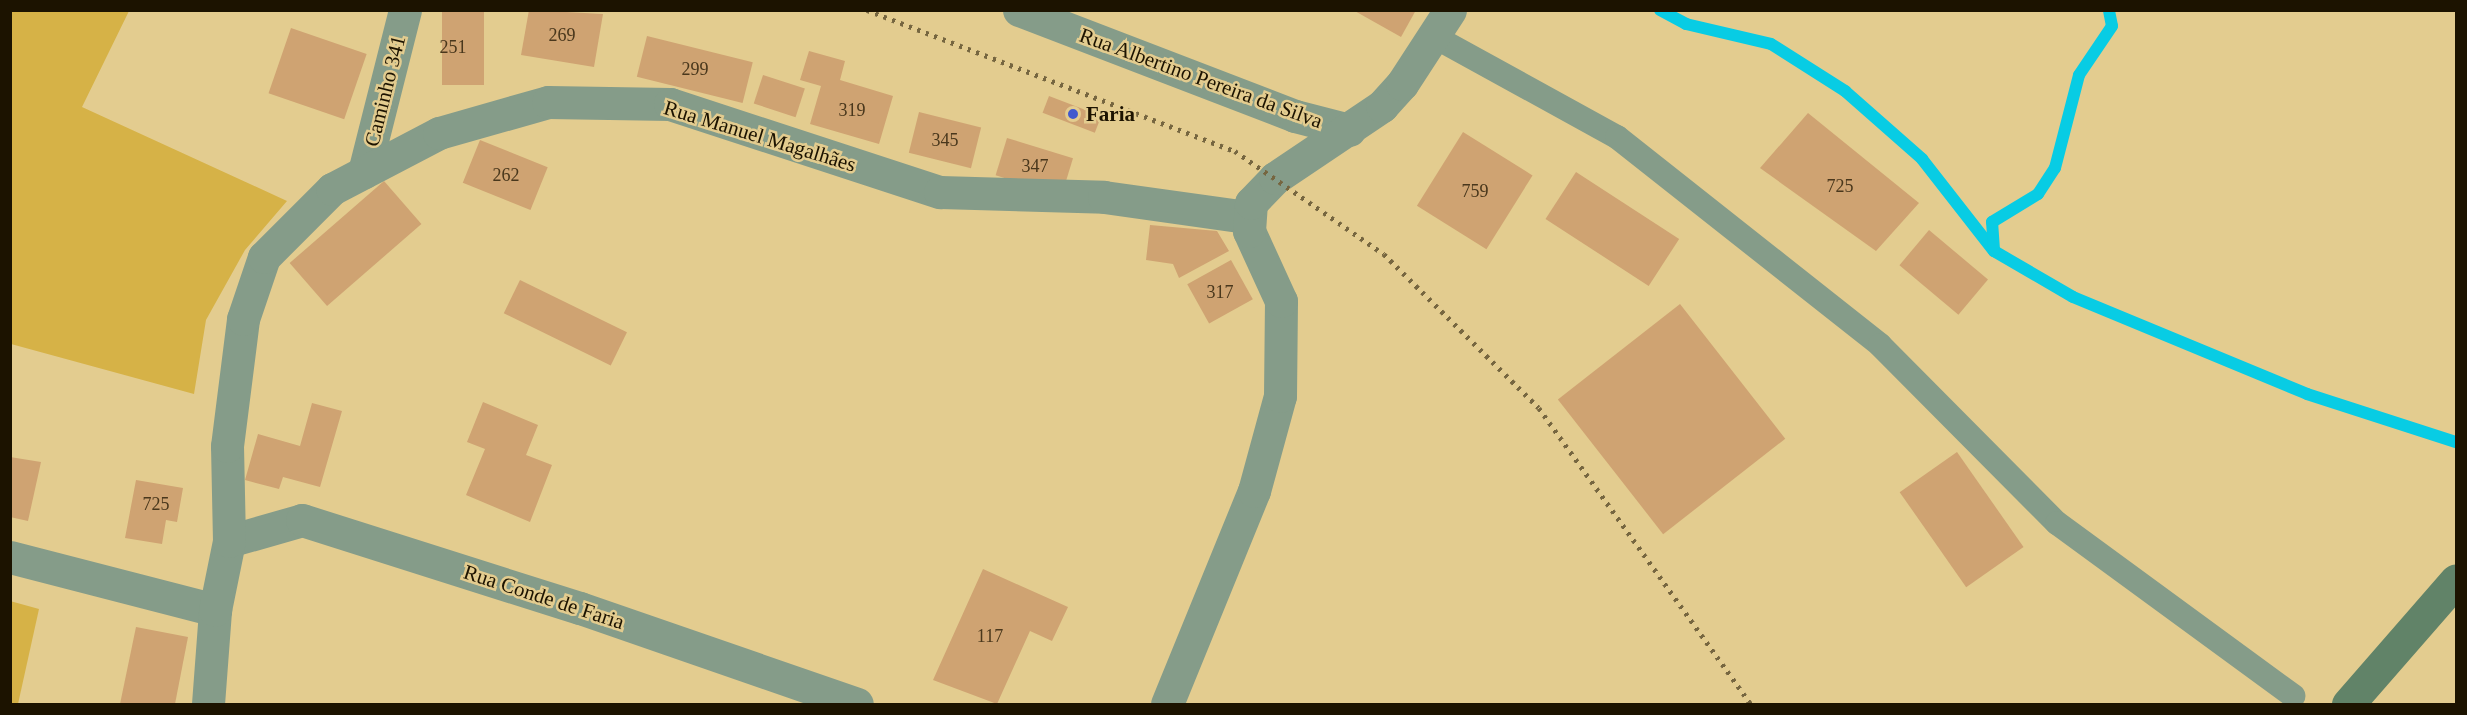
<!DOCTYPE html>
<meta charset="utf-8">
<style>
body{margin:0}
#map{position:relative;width:2467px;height:715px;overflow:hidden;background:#e3cc8f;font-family:"Times New Roman",serif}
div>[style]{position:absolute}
.green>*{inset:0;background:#d6b247}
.stream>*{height:12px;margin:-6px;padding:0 6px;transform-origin:6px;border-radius:6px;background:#08cce4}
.building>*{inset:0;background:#cfa372;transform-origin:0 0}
.lane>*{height:24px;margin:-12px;padding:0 12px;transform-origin:12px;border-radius:12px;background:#859c89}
.street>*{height:33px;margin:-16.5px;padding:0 16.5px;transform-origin:16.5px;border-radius:16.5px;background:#859c89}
.secondary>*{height:33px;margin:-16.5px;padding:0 16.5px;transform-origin:16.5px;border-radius:16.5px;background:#618368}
.rail>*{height:4.5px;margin-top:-2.25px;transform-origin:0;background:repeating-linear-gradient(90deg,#766640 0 3px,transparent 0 9px)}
.dots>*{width:16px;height:16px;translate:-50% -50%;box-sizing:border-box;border:3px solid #e3cc8f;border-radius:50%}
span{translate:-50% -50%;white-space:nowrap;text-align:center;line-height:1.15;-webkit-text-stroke:5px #e3cc8f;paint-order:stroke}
.number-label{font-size:18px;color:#49371c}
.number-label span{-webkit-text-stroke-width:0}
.street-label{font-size:21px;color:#1c1300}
.poi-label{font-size:21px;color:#1c1300;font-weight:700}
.left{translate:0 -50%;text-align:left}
.frame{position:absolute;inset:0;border:12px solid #1c1300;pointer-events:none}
</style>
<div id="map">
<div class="green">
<i style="clip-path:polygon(10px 11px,129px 11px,82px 107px,287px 201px,245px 250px,206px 320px,194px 394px,11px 344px)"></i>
<i style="clip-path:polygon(10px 601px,39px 609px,18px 704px,11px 704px)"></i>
</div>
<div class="stream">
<i style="left:1660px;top:10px;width:30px;rotate:28deg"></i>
<i style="left:1686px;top:24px;width:87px;rotate:13.2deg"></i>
<i style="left:1771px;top:44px;width:88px;rotate:32.4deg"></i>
<i style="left:1845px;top:91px;width:103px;rotate:41.4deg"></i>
<i style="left:1922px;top:159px;width:117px;rotate:52deg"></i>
<i style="left:1994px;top:251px;width:91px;rotate:30.2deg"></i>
<i style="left:2073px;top:297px;width:253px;rotate:22.5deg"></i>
<i style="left:2307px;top:394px;width:157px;rotate:17.9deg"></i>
<i style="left:1994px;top:250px;width:28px;rotate:-94deg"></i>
<i style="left:1992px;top:222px;width:54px;rotate:-31.3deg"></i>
<i style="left:2038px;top:194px;width:31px;rotate:-57deg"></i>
<i style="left:2055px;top:168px;width:96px;rotate:-75.5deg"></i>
<i style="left:2079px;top:75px;width:59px;rotate:-56deg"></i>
<i style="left:2112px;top:26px;width:16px;rotate:-101deg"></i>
</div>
<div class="building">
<i style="left:442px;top:10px;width:42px;height:75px"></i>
<i style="clip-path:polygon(529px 10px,603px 14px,594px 67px,521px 55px)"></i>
<i style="clip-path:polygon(1353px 10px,1416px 10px,1401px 37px)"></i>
<i style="left:291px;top:28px;width:80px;height:69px;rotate:19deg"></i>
<i style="left:647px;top:36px;width:109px;height:42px;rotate:14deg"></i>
<i style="clip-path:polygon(809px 51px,845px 61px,840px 80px,893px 96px,879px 144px,810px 124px,821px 86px,800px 80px)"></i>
<i style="left:763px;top:75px;width:44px;height:30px;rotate:18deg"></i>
<i style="left:1049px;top:96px;width:56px;height:18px;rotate:21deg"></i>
<i style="left:919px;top:112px;width:64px;height:42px;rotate:14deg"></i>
<i style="clip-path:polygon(1808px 113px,1919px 203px,1876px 251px,1760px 168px)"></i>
<i style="left:1463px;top:132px;width:82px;height:87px;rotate:32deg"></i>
<i style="left:1007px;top:138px;width:69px;height:39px;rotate:17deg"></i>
<i style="left:480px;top:140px;width:73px;height:46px;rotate:22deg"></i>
<i style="left:1576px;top:172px;width:123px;height:56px;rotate:33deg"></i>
<i style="left:384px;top:181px;width:57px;height:125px;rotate:49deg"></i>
<i style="clip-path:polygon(1150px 225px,1217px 231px,1229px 251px,1179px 278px,1173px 264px,1146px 260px)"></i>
<i style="left:1929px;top:230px;width:77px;height:46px;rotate:40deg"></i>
<i style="left:1231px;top:260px;width:45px;height:50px;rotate:61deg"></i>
<i style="left:520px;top:280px;width:119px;height:37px;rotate:26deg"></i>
<i style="left:1680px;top:304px;width:171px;height:155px;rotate:52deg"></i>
<i style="clip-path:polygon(483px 402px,538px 425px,526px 455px,552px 465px,530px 522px,466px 495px,485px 449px,467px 442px)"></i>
<i style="clip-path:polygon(312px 403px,342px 411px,320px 487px,283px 477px,279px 489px,245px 480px,258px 434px,300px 446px)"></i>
<i style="left:1957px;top:452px;width:116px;height:70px;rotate:55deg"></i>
<i style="clip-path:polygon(10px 457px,41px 462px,28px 521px,10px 517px)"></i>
<i style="clip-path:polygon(136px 480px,183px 488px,177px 522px,166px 520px,162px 544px,125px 538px)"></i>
<i style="clip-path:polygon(983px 569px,1068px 607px,1052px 641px,1030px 631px,997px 704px,933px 680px)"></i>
<i style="clip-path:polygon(136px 627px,188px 637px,175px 704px,120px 704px)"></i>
</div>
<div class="lane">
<i style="left:1435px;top:37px;width:208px;rotate:28.8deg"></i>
<i style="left:1617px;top:137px;width:335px;rotate:38.3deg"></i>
<i style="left:1880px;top:345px;width:251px;rotate:45.2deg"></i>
<i style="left:2057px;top:523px;width:293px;rotate:36.2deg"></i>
</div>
<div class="street">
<i style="left:1019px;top:10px;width:296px;rotate:21deg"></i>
<i style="left:1295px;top:116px;width:56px;rotate:14.5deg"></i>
<i style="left:364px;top:172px;width:167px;rotate:-75.8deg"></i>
<i style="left:229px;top:541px;width:76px;rotate:-16deg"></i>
<i style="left:302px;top:520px;width:292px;rotate:17.6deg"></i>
<i style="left:580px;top:608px;width:293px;rotate:19.1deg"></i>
<i style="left:10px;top:557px;width:212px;rotate:14.5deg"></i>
<i style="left:208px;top:704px;width:94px;rotate:-85.7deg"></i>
<i style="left:215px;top:610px;width:70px;rotate:-78.5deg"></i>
<i style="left:229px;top:541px;width:95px;rotate:-91.2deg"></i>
<i style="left:227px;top:446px;width:128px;rotate:-82.8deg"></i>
<i style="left:243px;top:319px;width:65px;rotate:-71.3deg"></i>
<i style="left:264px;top:257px;width:96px;rotate:-45deg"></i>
<i style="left:332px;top:189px;width:121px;rotate:-27.6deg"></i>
<i style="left:439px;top:133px;width:113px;rotate:-15.9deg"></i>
<i style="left:548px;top:102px;width:122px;rotate:0.9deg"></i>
<i style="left:670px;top:104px;width:284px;rotate:18.1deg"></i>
<i style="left:940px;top:192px;width:164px;rotate:1.7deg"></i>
<i style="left:1104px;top:197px;width:143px;rotate:8deg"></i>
<i style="left:1167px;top:704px;width:230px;rotate:-67.8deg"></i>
<i style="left:1254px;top:491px;width:98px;rotate:-74.7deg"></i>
<i style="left:1280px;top:396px;width:95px;rotate:-89.4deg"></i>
<i style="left:1281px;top:301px;width:77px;rotate:-114.6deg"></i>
<i style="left:1249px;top:231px;width:28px;rotate:-86deg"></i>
<i style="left:1251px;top:203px;width:35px;rotate:-46deg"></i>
<i style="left:1275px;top:178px;width:129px;rotate:-33.9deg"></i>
<i style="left:1382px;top:106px;width:30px;rotate:-48deg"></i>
<i style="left:1402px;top:84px;width:88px;rotate:-57deg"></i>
</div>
<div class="secondary">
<i style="left:2348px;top:704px;width:164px;rotate:-48.9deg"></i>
</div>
<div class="rail">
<i style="left:867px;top:10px;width:394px;rotate:21deg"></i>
<i style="left:1235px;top:151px;width:181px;rotate:34.7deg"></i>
<i style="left:1384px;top:254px;width:218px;rotate:44.8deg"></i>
<i style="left:1539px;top:408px;width:364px;rotate:54.4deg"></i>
</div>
<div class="dots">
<i style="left:1073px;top:114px;background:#425ace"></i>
</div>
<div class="number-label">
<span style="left:562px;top:35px">269</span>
<span style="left:453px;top:47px">251</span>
<span style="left:695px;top:69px">299</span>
<span style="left:852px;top:110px">319</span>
<span style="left:945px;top:140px">345</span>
<span style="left:1035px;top:166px">347</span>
<span style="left:506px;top:175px">262</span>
<span style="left:1840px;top:186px">725</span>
<span style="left:1475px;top:191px">759</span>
<span style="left:1220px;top:292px">317</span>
<span style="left:156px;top:504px">725</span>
<span style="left:990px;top:636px">117</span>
</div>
<div class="street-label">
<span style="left:1201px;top:78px;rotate:20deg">Rua Albertino Pereira da Silva</span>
<span style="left:385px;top:91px;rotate:-76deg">Caminho 341</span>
<span style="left:760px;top:136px;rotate:17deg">Rua Manuel Magalhães</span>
<span style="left:544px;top:597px;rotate:18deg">Rua Conde de Faria</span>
</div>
<div class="poi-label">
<span class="left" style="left:1086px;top:114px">Faria</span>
</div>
<div class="frame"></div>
</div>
